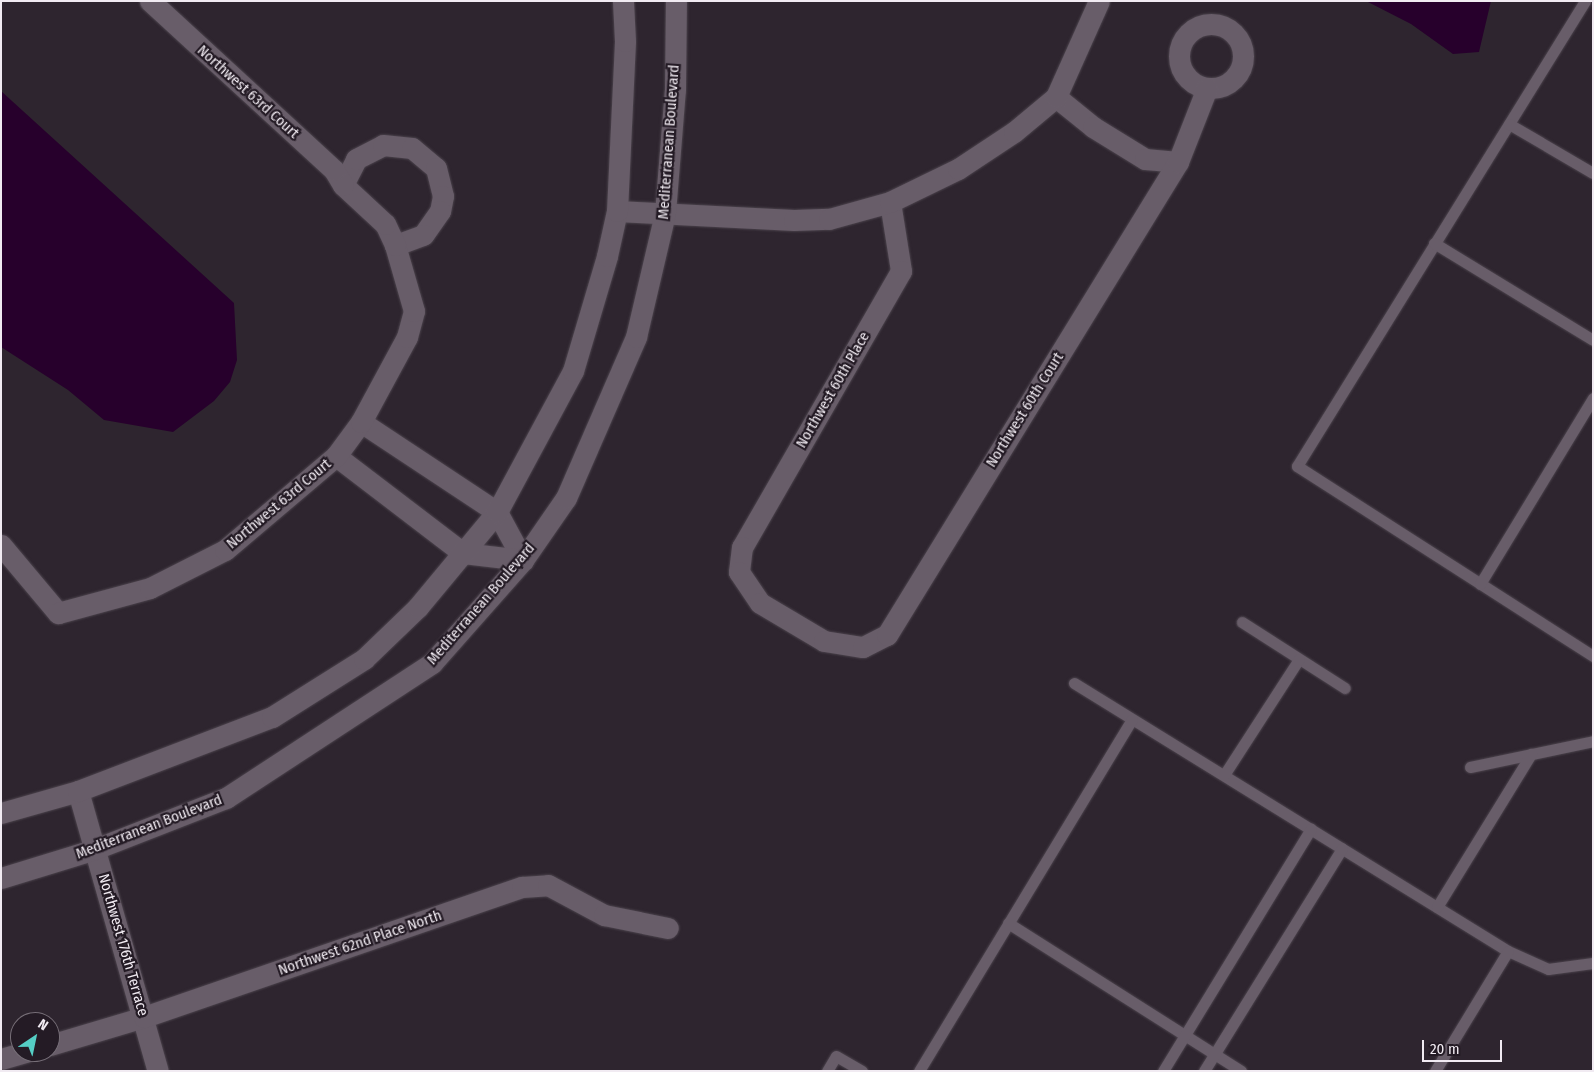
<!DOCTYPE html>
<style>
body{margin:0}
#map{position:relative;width:1594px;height:1072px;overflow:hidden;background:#2e252f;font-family:"Fira Sans Condensed",sans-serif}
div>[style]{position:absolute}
.water>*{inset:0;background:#27002c}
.roads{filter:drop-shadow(0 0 1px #4b434c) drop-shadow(0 0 1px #4b434c)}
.service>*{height:11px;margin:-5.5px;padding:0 5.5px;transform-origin:5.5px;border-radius:5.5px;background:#685d69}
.minor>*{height:21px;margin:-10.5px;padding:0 10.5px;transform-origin:10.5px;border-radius:10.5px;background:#685d69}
.minor>.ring{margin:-10.5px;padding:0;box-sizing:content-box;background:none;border:21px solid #685d69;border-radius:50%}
span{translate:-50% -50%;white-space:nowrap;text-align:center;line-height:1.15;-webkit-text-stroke:4.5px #241b25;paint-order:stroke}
.street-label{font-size:15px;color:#f1ebf2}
.frame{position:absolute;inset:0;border:2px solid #f1ebf2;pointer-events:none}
.north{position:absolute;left:10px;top:1012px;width:50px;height:50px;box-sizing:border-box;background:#241b25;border:1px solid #766e77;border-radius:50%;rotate:34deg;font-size:14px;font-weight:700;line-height:20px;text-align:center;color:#f1ebf2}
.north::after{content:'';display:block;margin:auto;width:18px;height:22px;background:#55cec5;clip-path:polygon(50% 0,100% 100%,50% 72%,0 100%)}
.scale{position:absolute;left:1422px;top:1040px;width:80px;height:22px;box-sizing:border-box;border:2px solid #f1ebf2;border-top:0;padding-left:6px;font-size:15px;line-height:18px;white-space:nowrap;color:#f1ebf2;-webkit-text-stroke:4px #241b25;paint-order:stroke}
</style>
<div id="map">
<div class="water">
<i style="clip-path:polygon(1366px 1px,1491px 1px,1479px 52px,1453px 54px,1411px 24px)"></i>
<i style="clip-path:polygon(1px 91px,234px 303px,237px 360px,230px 382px,214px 401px,173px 432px,104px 420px,68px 390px,1px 347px)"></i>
</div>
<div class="roads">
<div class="service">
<i style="left:1585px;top:1px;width:547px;rotate:121.77deg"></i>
<i style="left:1297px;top:466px;width:352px;rotate:32.7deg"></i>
<i style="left:1509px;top:124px;width:97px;rotate:30.3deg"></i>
<i style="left:1434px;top:243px;width:186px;rotate:31.4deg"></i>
<i style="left:1480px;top:584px;width:218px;rotate:-58.7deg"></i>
<i style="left:1242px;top:622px;width:122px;rotate:32.7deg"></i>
<i style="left:1074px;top:683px;width:510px;rotate:31.7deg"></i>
<i style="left:1508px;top:951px;width:44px;rotate:24.2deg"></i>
<i style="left:1548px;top:969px;width:45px;rotate:-7.6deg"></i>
<i style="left:1470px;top:767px;width:126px;rotate:-11.9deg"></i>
<i style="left:1224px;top:775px;width:138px;rotate:-57.1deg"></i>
<i style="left:1437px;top:907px;width:180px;rotate:-58.4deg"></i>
<i style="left:1008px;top:923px;width:276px;rotate:32.4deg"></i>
<i style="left:827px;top:1071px;width:17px;rotate:-59deg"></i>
<i style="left:836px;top:1056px;width:30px;rotate:30deg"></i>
<i style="left:919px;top:1071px;width:411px;rotate:-58.8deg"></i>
<i style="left:1163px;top:1071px;width:284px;rotate:-58.6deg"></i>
<i style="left:1204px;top:1071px;width:262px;rotate:-58.2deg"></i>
<i style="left:1435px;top:1071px;width:140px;rotate:-58.7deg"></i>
</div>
<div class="minor">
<i class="ring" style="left:1179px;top:24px;width:43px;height:43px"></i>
<i style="left:1056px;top:97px;width:48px;rotate:39deg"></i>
<i style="left:1093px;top:127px;width:61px;rotate:31.6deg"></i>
<i style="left:1145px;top:159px;width:33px;rotate:5deg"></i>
<i style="left:343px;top:185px;width:29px;rotate:-63deg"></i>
<i style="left:356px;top:159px;width:30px;rotate:-27deg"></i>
<i style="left:383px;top:145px;width:29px;rotate:6deg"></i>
<i style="left:412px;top:148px;width:31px;rotate:40deg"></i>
<i style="left:436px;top:168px;width:29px;rotate:76deg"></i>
<i style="left:443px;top:196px;width:15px;rotate:101deg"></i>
<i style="left:440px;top:211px;width:29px;rotate:125deg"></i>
<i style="left:423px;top:235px;width:30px;rotate:160deg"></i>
<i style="left:890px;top:202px;width:70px;rotate:80.9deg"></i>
<i style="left:901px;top:271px;width:319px;rotate:119.9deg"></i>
<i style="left:742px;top:547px;width:25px;rotate:97deg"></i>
<i style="left:739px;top:572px;width:37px;rotate:56deg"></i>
<i style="left:760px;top:603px;width:74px;rotate:30.7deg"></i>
<i style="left:824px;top:641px;width:39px;rotate:9deg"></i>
<i style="left:863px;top:647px;width:27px;rotate:-27deg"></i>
<i style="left:887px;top:635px;width:555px;rotate:-58.4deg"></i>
<i style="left:1178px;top:162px;width:79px;rotate:-68.6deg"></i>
<i style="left:617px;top:211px;width:177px;rotate:2.9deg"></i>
<i style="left:794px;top:220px;width:35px;rotate:-2deg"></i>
<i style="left:829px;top:219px;width:63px;rotate:-15.6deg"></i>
<i style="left:890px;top:202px;width:76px;rotate:-25.9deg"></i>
<i style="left:958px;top:169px;width:67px;rotate:-33.5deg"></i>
<i style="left:1014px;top:132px;width:55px;rotate:-39.8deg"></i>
<i style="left:1056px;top:97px;width:105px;rotate:-65.9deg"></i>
<i style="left:361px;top:422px;width:163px;rotate:33.5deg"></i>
<i style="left:497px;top:512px;width:55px;rotate:61.6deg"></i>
<i style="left:336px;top:456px;width:160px;rotate:37.4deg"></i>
<i style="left:463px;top:553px;width:60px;rotate:6.7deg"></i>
<i style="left:1px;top:545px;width:89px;rotate:50deg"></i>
<i style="left:58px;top:613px;width:95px;rotate:-15.2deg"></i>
<i style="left:150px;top:588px;width:84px;rotate:-26.9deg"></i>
<i style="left:225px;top:550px;width:145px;rotate:-40.3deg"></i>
<i style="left:336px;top:456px;width:42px;rotate:-53.7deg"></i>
<i style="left:361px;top:422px;width:97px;rotate:-61.6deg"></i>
<i style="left:407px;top:337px;width:27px;rotate:-75deg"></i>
<i style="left:414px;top:311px;width:69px;rotate:-106.1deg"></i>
<i style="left:395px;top:245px;width:23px;rotate:-115deg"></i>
<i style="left:385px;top:224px;width:57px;rotate:-137.1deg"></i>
<i style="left:343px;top:185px;width:17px;rotate:-121deg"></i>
<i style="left:334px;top:170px;width:250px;rotate:-137.4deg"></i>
<i style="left:78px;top:791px;width:291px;rotate:74.1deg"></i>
<i style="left:1px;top:813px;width:80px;rotate:-15.9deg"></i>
<i style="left:78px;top:791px;width:208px;rotate:-20.9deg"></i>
<i style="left:272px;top:717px;width:109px;rotate:-32.2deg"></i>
<i style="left:364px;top:659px;width:75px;rotate:-43.9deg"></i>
<i style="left:418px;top:607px;width:124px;rotate:-50.3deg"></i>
<i style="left:497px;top:512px;width:160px;rotate:-61.7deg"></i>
<i style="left:573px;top:371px;width:120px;rotate:-73.5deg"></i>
<i style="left:607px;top:256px;width:46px;rotate:-77.5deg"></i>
<i style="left:617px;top:211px;width:170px;rotate:-87.3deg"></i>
<i style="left:625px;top:41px;width:40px;rotate:-92.9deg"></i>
<i style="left:1px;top:878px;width:98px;rotate:-17.1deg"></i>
<i style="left:95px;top:849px;width:141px;rotate:-21.3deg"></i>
<i style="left:226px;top:798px;width:246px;rotate:-33.2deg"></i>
<i style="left:432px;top:663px;width:137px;rotate:-48.5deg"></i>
<i style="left:523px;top:560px;width:75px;rotate:-55.3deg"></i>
<i style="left:566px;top:498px;width:176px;rotate:-66.5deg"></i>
<i style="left:636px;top:337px;width:127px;rotate:-76.8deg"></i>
<i style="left:665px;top:213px;width:123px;rotate:-85.4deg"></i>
<i style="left:675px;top:90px;width:89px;rotate:-89.4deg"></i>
<i style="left:50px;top:1045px;width:98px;rotate:-16.6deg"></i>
<i style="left:144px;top:1017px;width:400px;rotate:-19deg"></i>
<i style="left:522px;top:887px;width:26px;rotate:-4deg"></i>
<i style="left:548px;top:885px;width:64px;rotate:28.2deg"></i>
<i style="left:604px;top:915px;width:65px;rotate:11.5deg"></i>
<i style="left:1px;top:1059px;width:26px;rotate:-16deg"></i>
</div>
</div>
<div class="street-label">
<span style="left:248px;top:92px;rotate:42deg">Northwest 63rd Court</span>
<span style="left:669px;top:142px;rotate:-86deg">Mediterranean Boulevard</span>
<span style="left:833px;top:390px;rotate:-60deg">Northwest 60th Place</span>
<span style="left:1025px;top:410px;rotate:-58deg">Northwest 60th Court</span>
<span style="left:279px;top:504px;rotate:-40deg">Northwest 63rd Court</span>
<span style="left:481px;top:604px;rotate:-49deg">Mediterranean Boulevard</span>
<span style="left:149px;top:827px;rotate:-21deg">Mediterranean Boulevard</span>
<span style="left:360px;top:943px;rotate:-19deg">Northwest 62nd Place North</span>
<span style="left:123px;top:945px;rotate:74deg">Northwest 176th Terrace</span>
</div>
<div class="frame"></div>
<div class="north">N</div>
<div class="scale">20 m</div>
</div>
